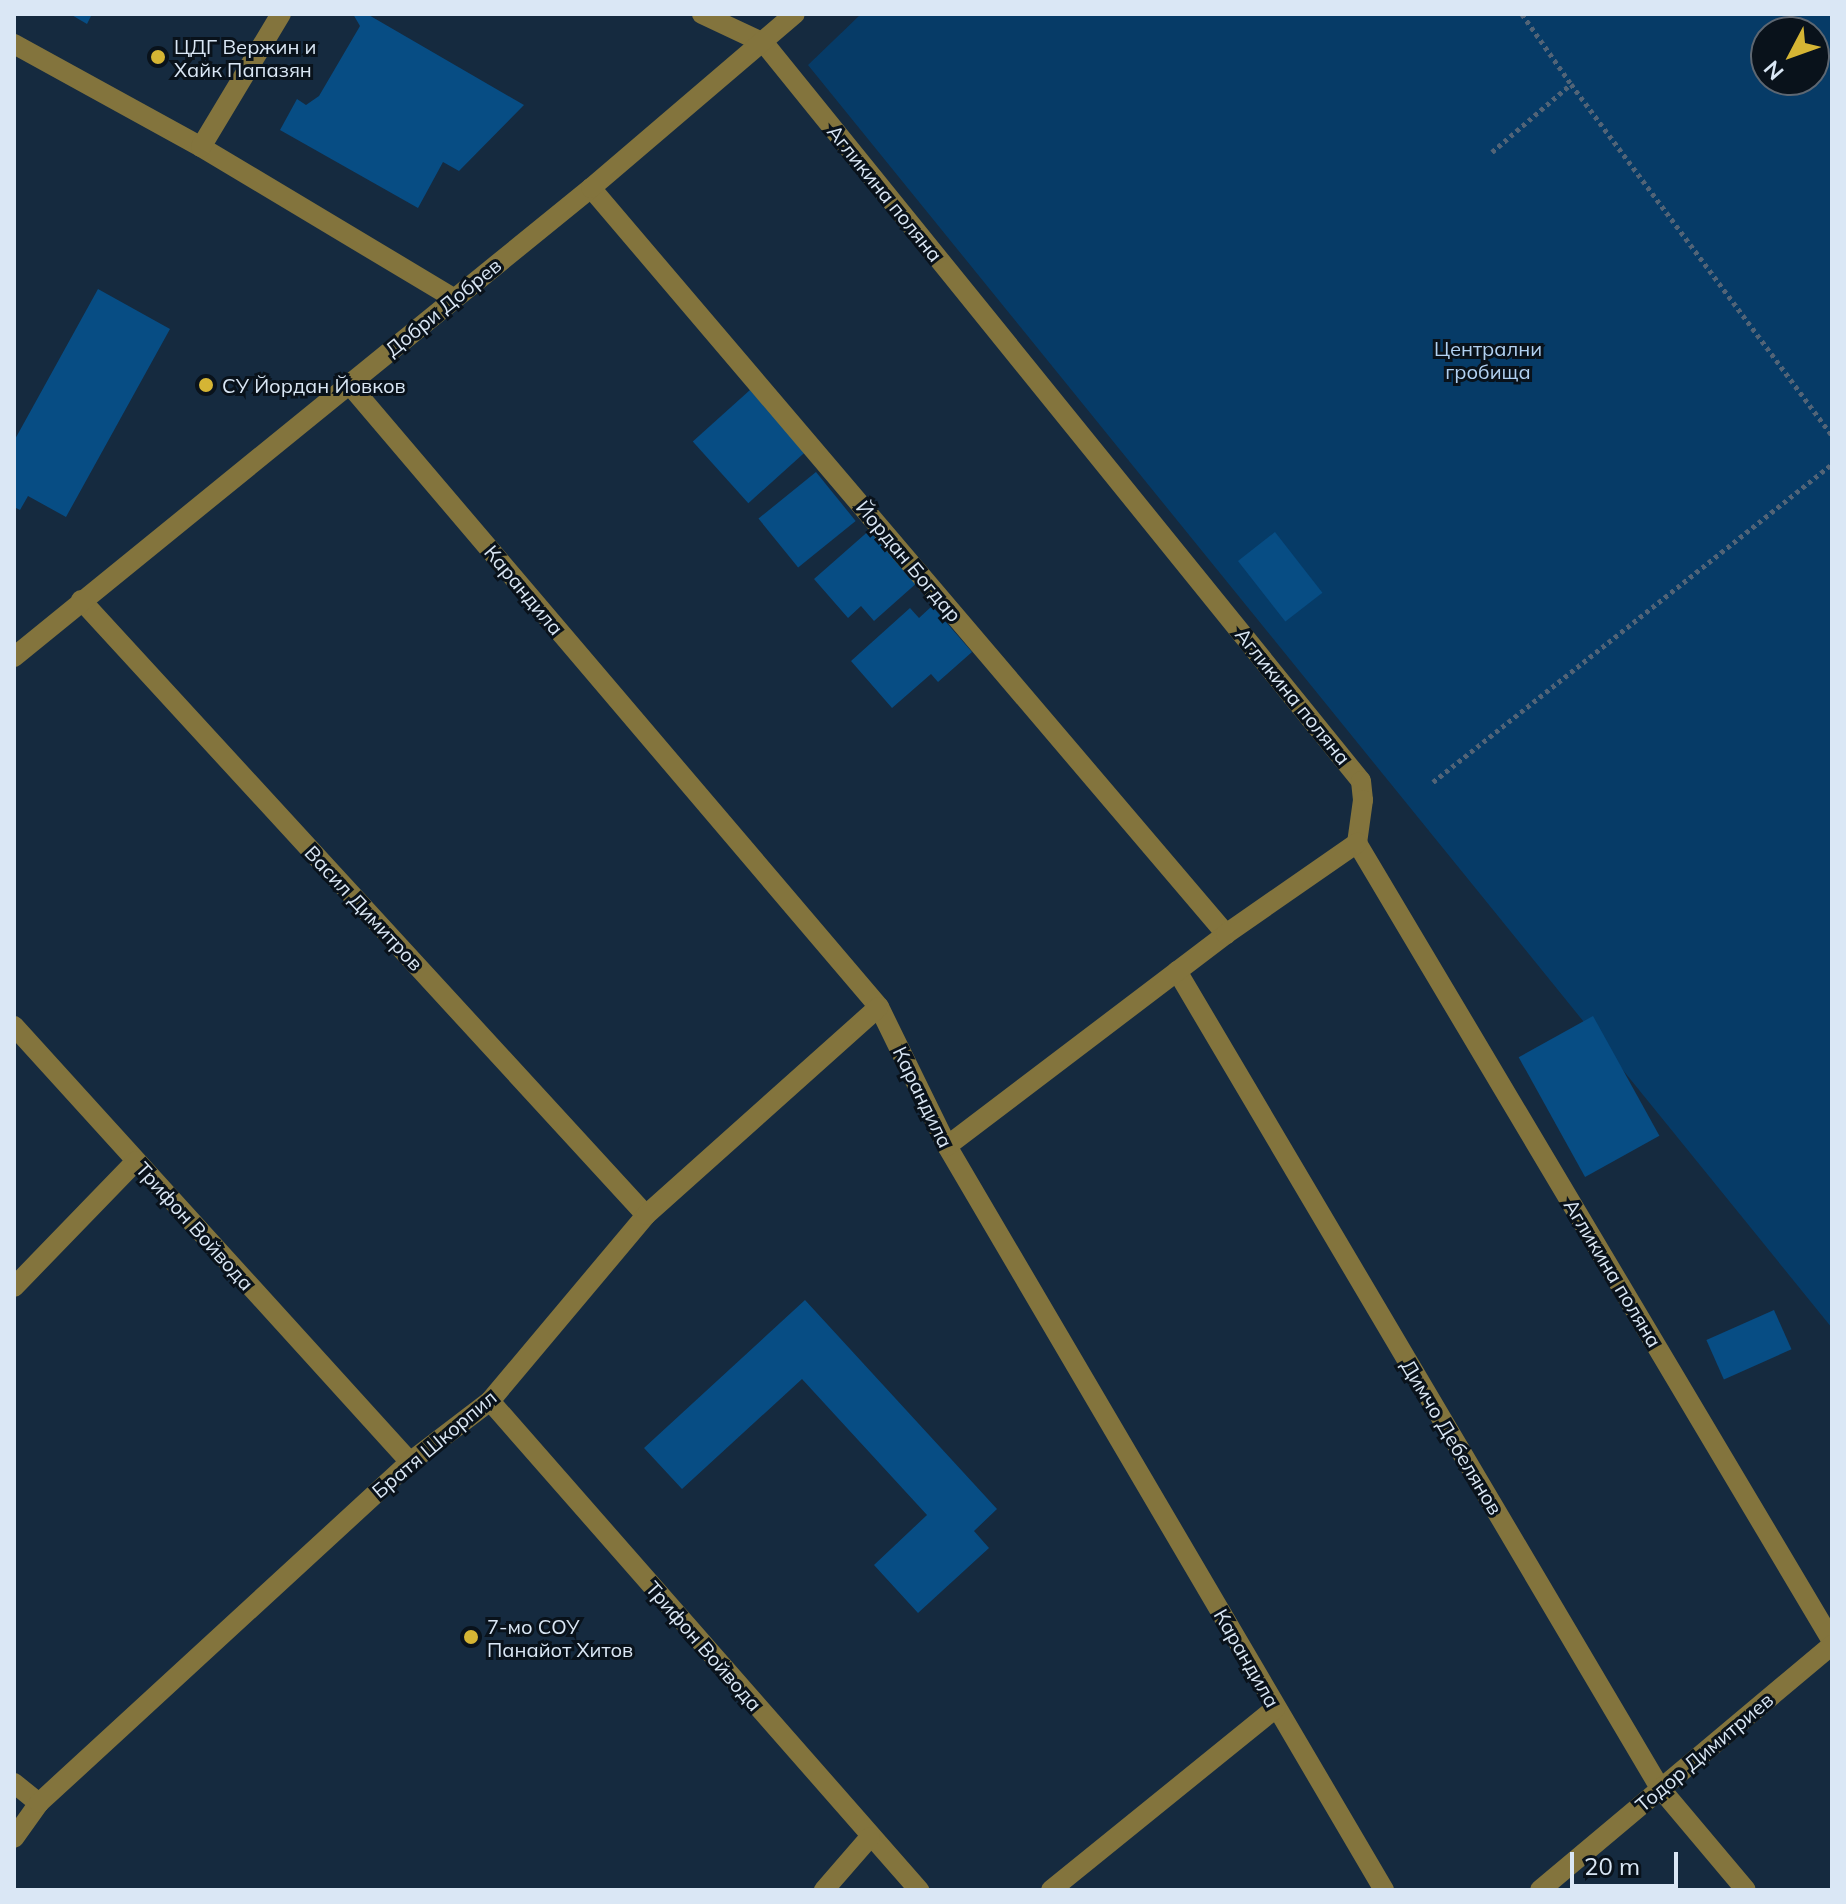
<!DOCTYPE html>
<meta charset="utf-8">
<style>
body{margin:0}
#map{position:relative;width:1846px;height:1904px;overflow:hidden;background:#152a3f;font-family:Mulish,sans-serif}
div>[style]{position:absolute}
.green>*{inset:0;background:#063b67}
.building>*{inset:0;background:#074d84;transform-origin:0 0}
.path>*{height:5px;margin-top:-2.5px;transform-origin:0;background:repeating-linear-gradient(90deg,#526477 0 4px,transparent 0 8px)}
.minor>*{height:20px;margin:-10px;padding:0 10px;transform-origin:10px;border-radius:10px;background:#83743d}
.dots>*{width:22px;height:22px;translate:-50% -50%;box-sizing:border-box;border:4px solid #09121b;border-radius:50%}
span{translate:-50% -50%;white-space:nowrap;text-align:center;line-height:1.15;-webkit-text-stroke:6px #09121b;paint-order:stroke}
.poi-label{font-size:20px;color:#dae7f5}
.left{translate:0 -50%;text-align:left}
.street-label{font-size:20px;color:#dae7f5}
.park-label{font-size:20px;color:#b2d1f1}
.frame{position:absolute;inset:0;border:16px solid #dae7f5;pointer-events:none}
.north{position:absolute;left:1750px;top:16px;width:80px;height:80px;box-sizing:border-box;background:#09121b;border:2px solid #5d6772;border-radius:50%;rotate:229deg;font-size:22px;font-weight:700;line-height:32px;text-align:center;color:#dae7f5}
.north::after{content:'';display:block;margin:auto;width:28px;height:36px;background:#d5b534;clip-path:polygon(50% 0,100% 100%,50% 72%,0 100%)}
.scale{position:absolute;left:1570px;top:1852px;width:108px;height:36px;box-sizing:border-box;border:4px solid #dae7f5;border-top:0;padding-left:10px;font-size:24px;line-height:28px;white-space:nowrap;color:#dae7f5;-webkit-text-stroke:6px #09121b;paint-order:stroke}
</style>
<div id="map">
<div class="green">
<i style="clip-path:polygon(evenodd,861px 14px,1832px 14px,1832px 1328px,808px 65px,861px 14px,1766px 32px,1814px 32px,1814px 80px,1766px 80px,1766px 32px)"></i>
</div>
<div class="building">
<i style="clip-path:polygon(70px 14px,92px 14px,87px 24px)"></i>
<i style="clip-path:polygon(353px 14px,367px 14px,524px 105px,459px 171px,443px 162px,418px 208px,280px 130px,297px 99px,306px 105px,319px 96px,360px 26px)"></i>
<i style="clip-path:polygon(98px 289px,170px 329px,66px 517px,28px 496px,20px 510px,14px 507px,14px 441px)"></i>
<i style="left:750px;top:390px;width:83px;height:77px;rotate:48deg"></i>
<i style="left:816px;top:472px;width:63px;height:74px;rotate:51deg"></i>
<i style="clip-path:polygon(872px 528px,919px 581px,874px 621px,861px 606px,848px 618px,814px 579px)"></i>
<i style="left:1275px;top:532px;width:77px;height:47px;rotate:52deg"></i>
<i style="clip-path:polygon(932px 606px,972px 652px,938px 682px,931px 674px,892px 708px,851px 661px,910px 608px,919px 618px)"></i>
<i style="left:1593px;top:1016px;width:137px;height:85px;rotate:61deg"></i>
<i style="clip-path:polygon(805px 1300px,997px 1509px,974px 1531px,989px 1548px,918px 1613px,874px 1565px,927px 1515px,802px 1379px,682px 1489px,644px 1448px)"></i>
<i style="left:1774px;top:1310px;width:43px;height:74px;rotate:66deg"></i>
</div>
<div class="path">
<i style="left:1522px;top:14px;width:85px;rotate:55deg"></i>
<i style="left:1492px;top:152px;width:104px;rotate:-40.7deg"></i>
<i style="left:1571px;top:84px;width:438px;rotate:53.4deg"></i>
<i style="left:1433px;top:782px;width:510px;rotate:-38.55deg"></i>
</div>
<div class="minor">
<i style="left:702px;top:14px;width:68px;rotate:25.1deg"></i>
<i style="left:764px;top:43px;width:949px;rotate:51.03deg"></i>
<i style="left:1361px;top:781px;width:19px;rotate:84deg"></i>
<i style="left:1363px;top:800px;width:43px;rotate:97.9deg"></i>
<i style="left:1357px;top:843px;width:929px;rotate:59.24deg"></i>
<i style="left:14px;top:44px;width:213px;rotate:28.8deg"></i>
<i style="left:201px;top:147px;width:294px;rotate:30.9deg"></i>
<i style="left:201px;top:147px;width:155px;rotate:-59deg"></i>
<i style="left:591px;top:188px;width:980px;rotate:49.6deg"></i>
<i style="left:349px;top:384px;width:818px;rotate:49.61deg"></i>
<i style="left:879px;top:1007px;width:155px;rotate:63.9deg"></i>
<i style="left:947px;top:1146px;width:863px;rotate:59.57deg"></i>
<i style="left:81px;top:600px;width:835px;rotate:47.43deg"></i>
<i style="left:14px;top:657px;width:744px;rotate:-39.11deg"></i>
<i style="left:591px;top:188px;width:268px;rotate:-40.5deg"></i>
<i style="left:1177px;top:971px;width:949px;rotate:59.41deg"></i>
<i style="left:1660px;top:1788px;width:133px;rotate:49.9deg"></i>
<i style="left:14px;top:1026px;width:589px;rotate:47.75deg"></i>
<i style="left:947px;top:1146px;width:350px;rotate:-37.2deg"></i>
<i style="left:1226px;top:934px;width:160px;rotate:-34.8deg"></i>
<i style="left:14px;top:1287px;width:175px;rotate:-45.9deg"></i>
<i style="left:490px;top:1401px;width:651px;rotate:48.74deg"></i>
<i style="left:14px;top:1783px;width:32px;rotate:39deg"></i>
<i style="left:14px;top:1838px;width:43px;rotate:-54.5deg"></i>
<i style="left:39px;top:1803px;width:504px;rotate:-42.59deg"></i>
<i style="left:410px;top:1462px;width:101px;rotate:-37.3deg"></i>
<i style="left:490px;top:1401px;width:243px;rotate:-50deg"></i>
<i style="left:646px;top:1215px;width:312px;rotate:-41.8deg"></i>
<i style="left:824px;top:1890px;width:70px;rotate:-49deg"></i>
<i style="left:1051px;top:1890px;width:289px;rotate:-39deg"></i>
<i style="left:1540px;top:1890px;width:381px;rotate:-40deg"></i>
</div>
<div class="dots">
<i style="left:158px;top:57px;background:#d5b534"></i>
<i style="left:206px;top:385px;background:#d5b534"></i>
<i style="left:471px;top:1637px;background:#d5b534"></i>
</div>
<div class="poi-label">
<span class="left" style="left:174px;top:58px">ЦДГ Вержин и<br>Хайк Папазян</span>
<span class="left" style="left:222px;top:385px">СУ Йордан Йовков</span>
<span class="left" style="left:487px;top:1638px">7-мо СОУ<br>Панайот Хитов</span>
</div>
<div class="street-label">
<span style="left:885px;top:193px;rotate:51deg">Агликина поляна</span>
<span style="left:443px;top:307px;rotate:-39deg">Добри Добрев</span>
<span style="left:909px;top:561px;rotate:50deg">Йордан Богдар</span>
<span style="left:524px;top:590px;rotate:50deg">Карандила</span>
<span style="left:1293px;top:696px;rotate:51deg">Агликина поляна</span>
<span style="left:364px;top:908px;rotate:47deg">Васил Димитров</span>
<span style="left:923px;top:1097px;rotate:64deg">Карандила</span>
<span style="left:195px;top:1226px;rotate:48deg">Трифон Войвода</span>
<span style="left:1613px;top:1273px;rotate:59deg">Агликина поляна</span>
<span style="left:1452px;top:1437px;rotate:59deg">Димчо Дебелянов</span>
<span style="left:434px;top:1444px;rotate:-40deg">Братя Шкорпил</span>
<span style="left:704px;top:1646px;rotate:49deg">Трифон Войвода</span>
<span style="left:1247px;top:1658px;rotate:60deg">Карандила</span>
<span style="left:1704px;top:1752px;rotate:-40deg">Тодор Димитриев</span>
</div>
<div class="park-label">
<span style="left:1488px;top:360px">Централни<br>гробища</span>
</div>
<div class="frame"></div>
<div class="north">N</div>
<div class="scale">20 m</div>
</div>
